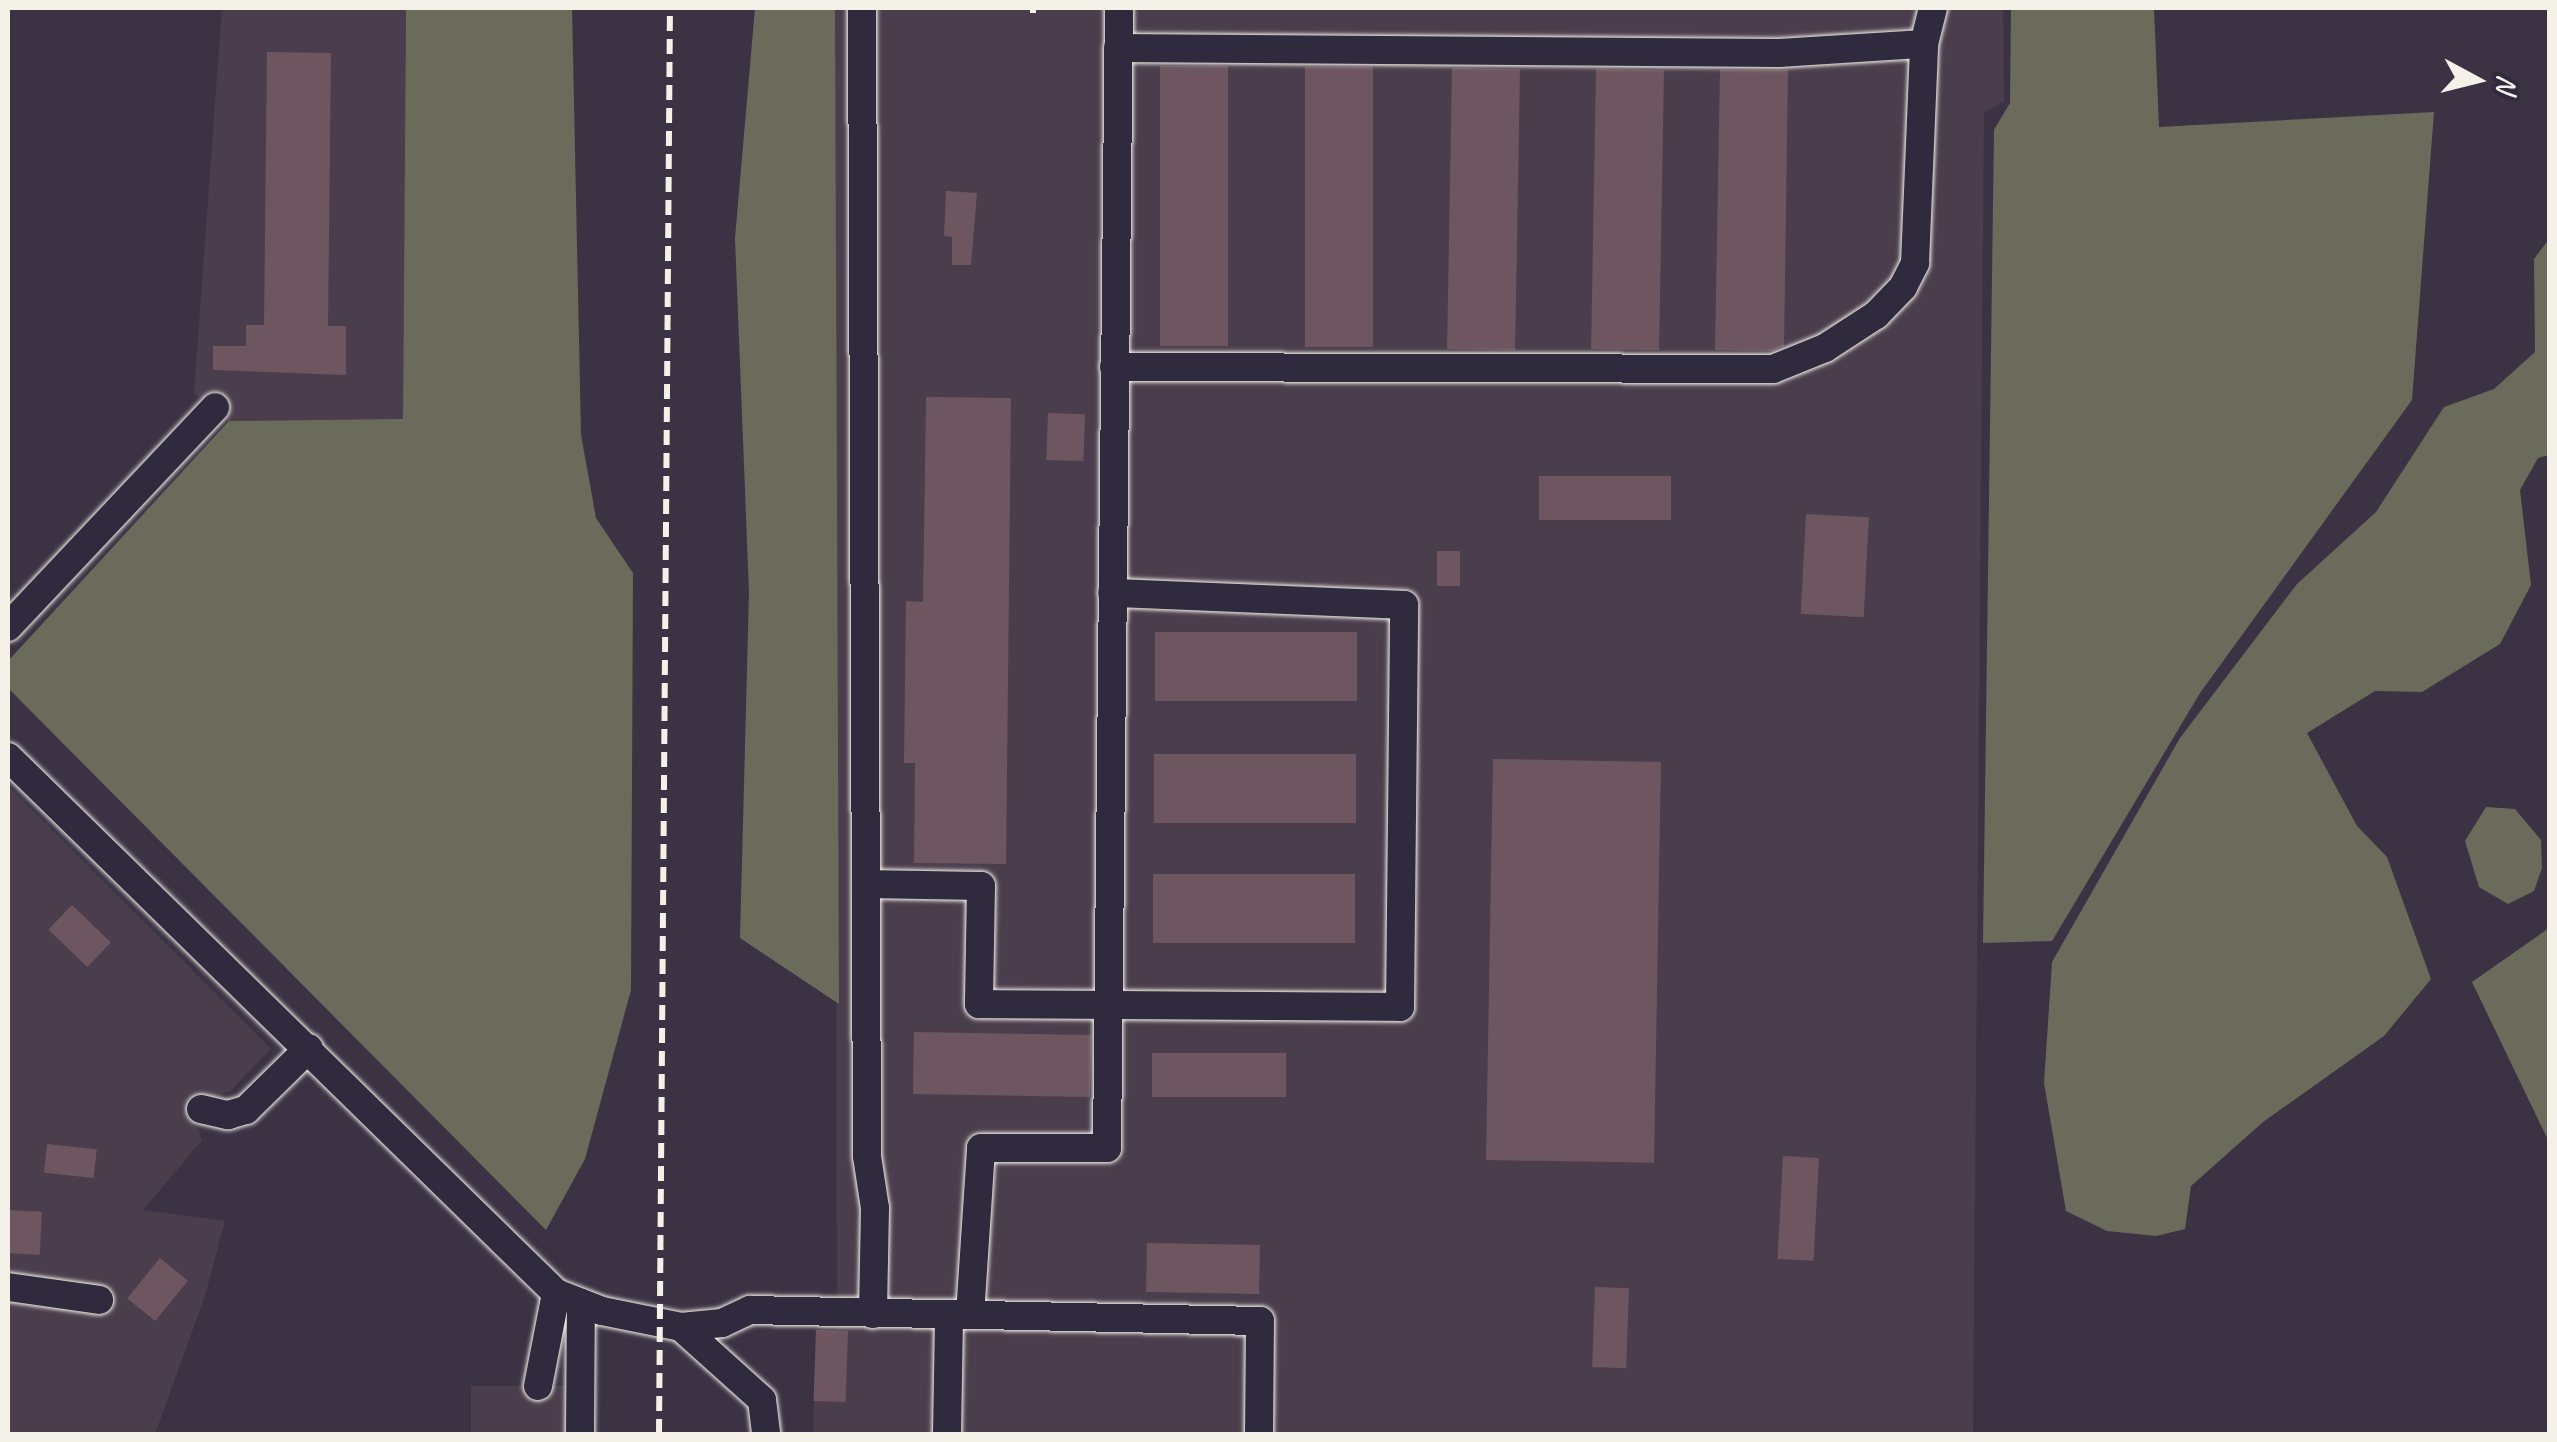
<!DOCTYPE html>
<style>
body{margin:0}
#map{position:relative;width:2557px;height:1442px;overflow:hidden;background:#3b3344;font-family:Caveat,sans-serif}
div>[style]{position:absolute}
.built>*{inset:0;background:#4a3e4c;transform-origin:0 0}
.green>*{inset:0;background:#6b6b5c}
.building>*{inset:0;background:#6d5660;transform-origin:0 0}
.roads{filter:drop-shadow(0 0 2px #f4f1e8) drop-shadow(0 0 2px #f4f1e8)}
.minor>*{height:28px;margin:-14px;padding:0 14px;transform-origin:14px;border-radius:14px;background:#2f2a3d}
.rail>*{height:6px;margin-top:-3px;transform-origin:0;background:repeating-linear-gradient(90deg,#f4f1e8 0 15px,transparent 0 23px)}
span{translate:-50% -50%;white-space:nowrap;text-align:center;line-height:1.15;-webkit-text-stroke:10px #2f2a3d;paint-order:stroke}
.frame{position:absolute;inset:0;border:10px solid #f4f1e8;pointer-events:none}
.north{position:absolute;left:2427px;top:30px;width:100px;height:100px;-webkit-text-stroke:8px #2f2a3d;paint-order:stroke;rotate:97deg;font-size:28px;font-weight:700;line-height:40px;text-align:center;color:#f4f1e8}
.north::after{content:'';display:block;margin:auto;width:35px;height:45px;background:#f4f1e8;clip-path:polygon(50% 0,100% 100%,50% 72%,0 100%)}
</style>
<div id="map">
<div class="built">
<i style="clip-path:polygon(222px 8px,406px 8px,403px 420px,229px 421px,194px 393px)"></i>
<i style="clip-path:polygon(835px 8px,2003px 8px,2004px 101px,1984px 113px,1973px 1434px,813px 1434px,816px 1330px,837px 1330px)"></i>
<i style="clip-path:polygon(8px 786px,271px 1049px,230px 1091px,207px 1099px,194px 1120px,202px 1140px,143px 1210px,225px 1221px,205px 1296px,155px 1434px,8px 1434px)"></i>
<i style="left:471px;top:1386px;width:96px;height:48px"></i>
</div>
<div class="green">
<i style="clip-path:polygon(406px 8px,572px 8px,581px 435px,596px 518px,633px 573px,631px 990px,585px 1159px,546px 1230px,8px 688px,8px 661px,229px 421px,403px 419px)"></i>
<i style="clip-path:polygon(755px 8px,835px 8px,839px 1004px,740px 938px,749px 592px,735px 238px)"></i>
<i style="clip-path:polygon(2011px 8px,2154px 8px,2159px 127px,2434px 112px,2412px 400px,2200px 693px,2052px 941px,1983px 943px,1994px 130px,2010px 103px)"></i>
<i style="clip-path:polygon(2549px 239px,2549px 455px,2538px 458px,2520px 490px,2531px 585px,2500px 644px,2422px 692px,2375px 691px,2307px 733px,2357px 826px,2387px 857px,2431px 979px,2384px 1036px,2263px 1122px,2191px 1186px,2185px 1229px,2156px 1236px,2107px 1231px,2066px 1211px,2044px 1083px,2052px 962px,2180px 738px,2297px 584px,2376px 512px,2444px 407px,2494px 389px,2535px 352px,2534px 259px)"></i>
<i style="clip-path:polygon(2486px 807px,2515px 809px,2541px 840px,2542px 868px,2534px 891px,2508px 904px,2479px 887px,2465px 841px)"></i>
<i style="clip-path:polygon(2549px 928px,2549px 1142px,2472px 982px)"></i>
</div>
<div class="building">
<i style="clip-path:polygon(267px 52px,331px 53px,328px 326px,346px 326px,346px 375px,213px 370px,213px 346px,246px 346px,246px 325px,264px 325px)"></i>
<i style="left:1160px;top:66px;width:68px;height:280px"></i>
<i style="left:1305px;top:67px;width:68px;height:280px"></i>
<i style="left:1452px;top:68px;width:68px;height:281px;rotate:1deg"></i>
<i style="left:1596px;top:69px;width:68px;height:280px;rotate:1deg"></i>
<i style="clip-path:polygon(1720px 70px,1788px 70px,1784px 346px,1772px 351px,1715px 350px)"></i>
<i style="clip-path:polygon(946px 191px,977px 193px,971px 265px,952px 265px,952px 237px,944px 236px)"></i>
<i style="clip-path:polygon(926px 397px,1011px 398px,1006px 864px,914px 863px,915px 763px,904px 763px,906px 601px,923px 602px)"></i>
<i style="left:1048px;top:413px;width:37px;height:47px;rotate:2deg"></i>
<i style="left:1539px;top:476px;width:132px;height:44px"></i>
<i style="left:1806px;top:514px;width:63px;height:100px;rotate:3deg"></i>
<i style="left:1437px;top:551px;width:23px;height:35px"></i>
<i style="left:1155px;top:632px;width:202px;height:69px"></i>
<i style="left:1154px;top:754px;width:202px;height:69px"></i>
<i style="left:1493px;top:759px;width:168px;height:401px;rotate:1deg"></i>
<i style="left:1153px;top:874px;width:202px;height:69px"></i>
<i style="left:72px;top:905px;width:54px;height:34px;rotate:44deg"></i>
<i style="left:914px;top:1032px;width:177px;height:62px;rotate:1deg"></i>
<i style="left:1152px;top:1053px;width:134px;height:44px"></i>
<i style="left:47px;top:1144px;width:50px;height:29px;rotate:6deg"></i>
<i style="left:1783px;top:1156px;width:36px;height:103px;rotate:3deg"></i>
<i style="left:8px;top:1210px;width:34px;height:43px;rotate:3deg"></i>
<i style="left:1147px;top:1243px;width:113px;height:49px;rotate:1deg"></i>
<i style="left:160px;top:1258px;width:36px;height:52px;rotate:39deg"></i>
<i style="left:1595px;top:1287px;width:34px;height:80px;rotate:2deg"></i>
<i style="left:816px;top:1330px;width:32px;height:71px;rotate:2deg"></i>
</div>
<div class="roads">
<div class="minor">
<i style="left:862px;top:8px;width:1148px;rotate:89.75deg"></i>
<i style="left:867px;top:1156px;width:53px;rotate:81.3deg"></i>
<i style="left:875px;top:1208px;width:106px;rotate:91.1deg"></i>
<i style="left:1118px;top:48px;width:661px;rotate:0.43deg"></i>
<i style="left:1779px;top:53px;width:145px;rotate:-3.6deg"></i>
<i style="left:1114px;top:367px;width:659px;rotate:0.17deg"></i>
<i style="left:1773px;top:369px;width:56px;rotate:-22deg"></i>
<i style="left:1825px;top:348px;width:61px;rotate:-32.9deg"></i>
<i style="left:1876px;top:315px;width:39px;rotate:-46deg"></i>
<i style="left:1903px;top:287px;width:27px;rotate:-63deg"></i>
<i style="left:1915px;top:263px;width:219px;rotate:-87.6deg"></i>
<i style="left:1924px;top:44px;width:37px;rotate:-76deg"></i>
<i style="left:8px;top:627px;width:302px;rotate:-46.7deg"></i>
<i style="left:8px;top:757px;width:767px;rotate:44.37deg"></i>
<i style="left:556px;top:1293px;width:49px;rotate:21.4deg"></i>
<i style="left:602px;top:1311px;width:81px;rotate:11.4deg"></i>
<i style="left:681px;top:1327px;width:109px;rotate:42deg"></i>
<i style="left:762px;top:1400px;width:34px;rotate:83deg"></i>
<i style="left:866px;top:884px;width:115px;rotate:1deg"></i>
<i style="left:981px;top:886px;width:118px;rotate:91deg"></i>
<i style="left:979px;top:1004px;width:421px;rotate:0.4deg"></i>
<i style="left:1400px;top:1007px;width:402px;rotate:-89.4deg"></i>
<i style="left:1404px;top:605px;width:292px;rotate:-177.6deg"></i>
<i style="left:201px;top:1109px;width:28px;rotate:13deg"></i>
<i style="left:228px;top:1115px;width:19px;rotate:-16deg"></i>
<i style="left:246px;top:1110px;width:88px;rotate:-44.5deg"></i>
<i style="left:8px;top:1287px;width:92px;rotate:8.1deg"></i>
<i style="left:970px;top:1315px;width:167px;rotate:-86.2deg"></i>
<i style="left:981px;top:1148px;width:126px"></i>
<i style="left:1107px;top:1148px;width:1140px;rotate:-89.4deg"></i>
<i style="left:681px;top:1327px;width:41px;rotate:-5.6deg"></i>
<i style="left:722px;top:1323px;width:31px;rotate:-25deg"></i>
<i style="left:750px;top:1310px;width:510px;rotate:1.24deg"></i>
<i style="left:1260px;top:1321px;width:113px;rotate:90.5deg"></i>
<i style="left:538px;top:1386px;width:95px;rotate:-79deg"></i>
<i style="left:580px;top:1434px;width:131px;rotate:-89.6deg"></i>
<i style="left:947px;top:1434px;width:119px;rotate:-89deg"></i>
</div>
</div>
<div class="rail">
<i style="left:1033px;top:13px;width:5px;rotate:-90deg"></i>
<i style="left:659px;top:1434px;width:1426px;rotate:-89.56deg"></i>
</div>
<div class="frame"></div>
<div class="north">N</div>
</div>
